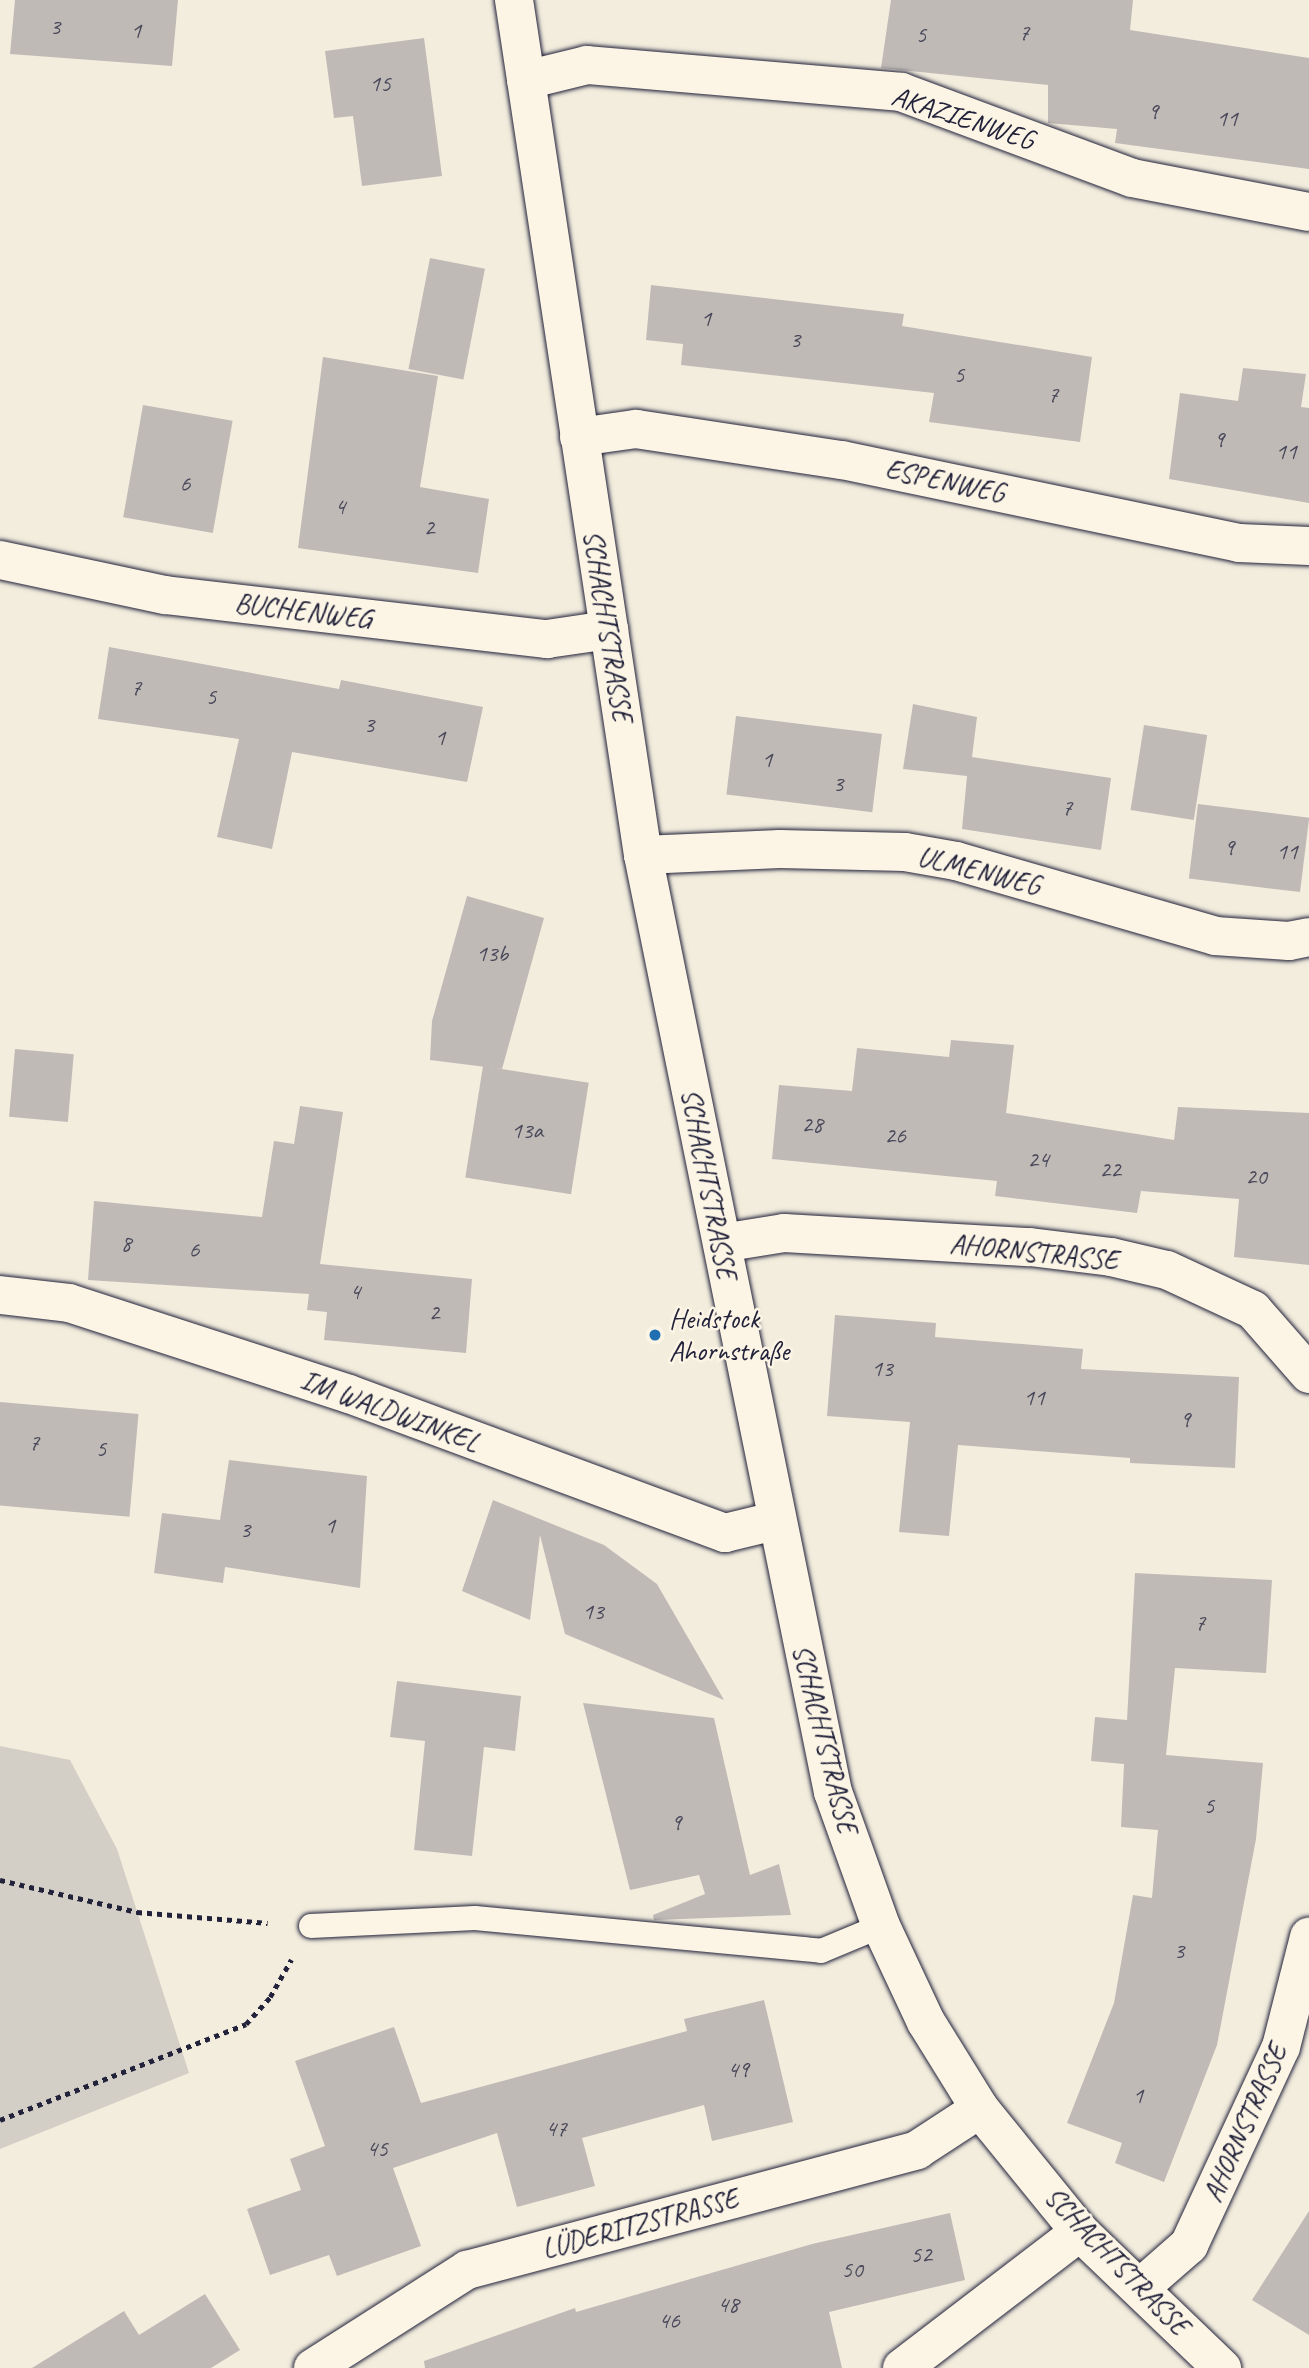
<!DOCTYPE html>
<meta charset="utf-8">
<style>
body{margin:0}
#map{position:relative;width:1309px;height:2368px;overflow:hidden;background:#f3edde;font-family:Caveat,sans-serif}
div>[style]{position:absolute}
.green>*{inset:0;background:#d4cfc6}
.building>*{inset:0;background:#bfbab6;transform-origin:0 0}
.path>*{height:4.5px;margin-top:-2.25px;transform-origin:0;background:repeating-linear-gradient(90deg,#22223b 0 5px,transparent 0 10px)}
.roads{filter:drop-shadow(0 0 2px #22223b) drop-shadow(0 0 2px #22223b)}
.lane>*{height:24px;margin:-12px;padding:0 12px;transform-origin:12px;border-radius:12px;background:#fcf5e5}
.street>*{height:38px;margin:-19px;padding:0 19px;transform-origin:19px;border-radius:19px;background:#fcf5e5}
.dots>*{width:19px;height:19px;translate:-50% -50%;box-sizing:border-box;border:4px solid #fcf5e5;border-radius:50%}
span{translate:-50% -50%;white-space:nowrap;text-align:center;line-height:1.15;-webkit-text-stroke:5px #fcf5e5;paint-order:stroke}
.number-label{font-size:24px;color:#49485a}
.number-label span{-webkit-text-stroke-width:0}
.street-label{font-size:28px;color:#22223b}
.poi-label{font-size:28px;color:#22223b}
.left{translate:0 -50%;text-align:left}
</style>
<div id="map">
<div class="green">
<i style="clip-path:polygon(0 1746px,70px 1760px,117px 1849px,189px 2073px,0 2149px)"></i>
</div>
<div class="building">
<i style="clip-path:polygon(15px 0,178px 0,172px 66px,10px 54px)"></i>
<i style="clip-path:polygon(891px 0,1133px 0,1130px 30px,1309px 58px,1309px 169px,1115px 143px,1117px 129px,1048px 123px,1048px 85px,881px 68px)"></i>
<i style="clip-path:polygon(424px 38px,442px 176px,362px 186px,353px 116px,334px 118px,325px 51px)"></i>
<i style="left:430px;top:258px;width:56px;height:113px;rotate:11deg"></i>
<i style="clip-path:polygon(651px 285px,904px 314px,902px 326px,1092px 357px,1080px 442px,929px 422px,934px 393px,681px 365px,683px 344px,646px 340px)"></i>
<i style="clip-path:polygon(323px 357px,438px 376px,420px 487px,489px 499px,478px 573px,298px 548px)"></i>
<i style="clip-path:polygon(1243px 368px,1306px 374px,1301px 407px,1309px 408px,1309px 503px,1169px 479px,1180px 393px,1238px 401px)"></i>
<i style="left:143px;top:405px;width:91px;height:114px;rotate:10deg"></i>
<i style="clip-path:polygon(109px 647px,339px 689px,341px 680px,483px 707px,467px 782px,292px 752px,272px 849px,217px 837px,239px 739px,98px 719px)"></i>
<i style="clip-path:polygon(913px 704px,977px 717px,972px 757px,1111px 778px,1101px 850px,962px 829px,967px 776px,903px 769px)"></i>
<i style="left:736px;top:716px;width:147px;height:79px;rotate:7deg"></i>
<i style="left:1144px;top:725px;width:64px;height:86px;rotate:9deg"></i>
<i style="left:1198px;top:804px;width:112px;height:75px;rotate:7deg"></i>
<i style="clip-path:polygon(467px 896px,544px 918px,502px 1069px,430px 1060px,432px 1021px)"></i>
<i style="clip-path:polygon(951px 1040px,1014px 1045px,1006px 1113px,1174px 1140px,1178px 1107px,1309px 1113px,1309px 1265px,1234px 1257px,1239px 1199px,1141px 1191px,1137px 1213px,995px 1196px,997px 1181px,772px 1159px,779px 1085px,852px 1091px,857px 1048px,949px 1057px)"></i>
<i style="left:15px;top:1049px;width:59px;height:68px;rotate:5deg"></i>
<i style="left:483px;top:1066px;width:107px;height:113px;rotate:9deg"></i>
<i style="clip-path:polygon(300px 1106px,343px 1112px,320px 1264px,472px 1279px,466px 1353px,324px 1340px,327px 1312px,307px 1310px,309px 1294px,88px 1280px,94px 1201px,262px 1217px,274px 1141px,294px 1144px)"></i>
<i style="clip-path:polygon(835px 1315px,936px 1323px,935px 1337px,1083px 1349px,1081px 1369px,1239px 1377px,1235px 1468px,1130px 1463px,1130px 1458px,958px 1445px,949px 1536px,899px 1532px,910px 1422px,827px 1416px)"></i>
<i style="left:0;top:1402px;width:139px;height:103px;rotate:5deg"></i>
<i style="clip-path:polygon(229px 1460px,367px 1476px,360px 1588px,225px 1567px,223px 1583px,154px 1573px,162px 1513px,220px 1520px)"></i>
<i style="clip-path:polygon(493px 1500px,604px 1545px,657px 1584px,724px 1700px,565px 1634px,540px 1535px,530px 1620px,462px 1591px)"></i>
<i style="clip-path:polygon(1135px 1573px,1272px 1580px,1266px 1673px,1175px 1668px,1166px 1755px,1263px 1763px,1256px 1839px,1217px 2045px,1164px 2182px,1115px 2163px,1122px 2143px,1067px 2123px,1114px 2003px,1133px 1895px,1152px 1898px,1158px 1830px,1121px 1827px,1124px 1764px,1091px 1761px,1095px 1717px,1127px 1720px)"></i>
<i style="clip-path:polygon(397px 1681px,521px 1696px,515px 1751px,484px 1747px,472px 1856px,414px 1850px,425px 1741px,390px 1737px)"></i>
<i style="clip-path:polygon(583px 1703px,714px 1718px,750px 1875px,779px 1864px,791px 1915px,654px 1920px,653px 1915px,705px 1894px,699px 1875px,630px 1890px)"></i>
<i style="clip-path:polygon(764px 2000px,793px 2122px,712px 2141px,704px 2105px,582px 2138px,595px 2186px,517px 2207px,497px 2133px,393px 2168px,421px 2246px,337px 2276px,329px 2255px,270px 2275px,247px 2209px,301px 2190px,290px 2159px,325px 2146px,295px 2061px,394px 2027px,421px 2103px,687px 2031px,684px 2019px)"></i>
<i style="clip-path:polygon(1309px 2211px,1309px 2335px,1252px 2300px)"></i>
<i style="clip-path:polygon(950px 2213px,965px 2280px,829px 2312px,842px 2368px,425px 2368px,424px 2361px,575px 2308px,576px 2312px,812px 2244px)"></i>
<i style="clip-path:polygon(205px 2294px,240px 2350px,211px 2368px,32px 2368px,124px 2311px,139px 2335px)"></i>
</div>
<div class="path">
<i style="left:0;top:1880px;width:141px;rotate:13.1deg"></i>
<i style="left:137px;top:1912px;width:131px;rotate:4.8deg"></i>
<i style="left:0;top:2120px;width:264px;rotate:-21.3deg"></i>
<i style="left:246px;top:2024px;width:36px;rotate:-48deg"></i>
<i style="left:270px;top:1997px;width:43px;rotate:-60.4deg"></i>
</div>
<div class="roads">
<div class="lane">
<i style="left:311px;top:1926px;width:164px;rotate:-2.8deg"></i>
<i style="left:475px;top:1918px;width:348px;rotate:5.4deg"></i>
<i style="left:821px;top:1951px;width:65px;rotate:-22.6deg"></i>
</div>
<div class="street">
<i style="left:514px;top:0;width:865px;rotate:81.42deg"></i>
<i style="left:643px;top:855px;width:956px;rotate:78.54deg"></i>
<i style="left:833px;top:1792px;width:142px;rotate:70.3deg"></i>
<i style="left:881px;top:1926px;width:106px;rotate:64.9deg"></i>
<i style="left:926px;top:2022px;width:102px;rotate:58.2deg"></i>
<i style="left:980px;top:2109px;width:159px;rotate:50.9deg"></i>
<i style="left:1080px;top:2232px;width:197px;rotate:43.8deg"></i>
<i style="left:526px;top:80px;width:63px;rotate:-13.8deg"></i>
<i style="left:587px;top:65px;width:315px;rotate:4.9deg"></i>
<i style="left:901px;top:92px;width:246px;rotate:20.4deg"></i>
<i style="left:1132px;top:178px;width:180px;rotate:10.9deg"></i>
<i style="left:579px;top:437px;width:58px;rotate:-8deg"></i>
<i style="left:636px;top:429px;width:208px;rotate:8.6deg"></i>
<i style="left:842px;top:460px;width:406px;rotate:11.8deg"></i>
<i style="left:1239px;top:543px;width:70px;rotate:2.5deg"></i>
<i style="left:0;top:560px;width:169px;rotate:12deg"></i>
<i style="left:165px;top:595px;width:385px;rotate:6.6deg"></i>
<i style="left:547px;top:639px;width:63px;rotate:-8.3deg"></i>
<i style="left:643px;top:855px;width:137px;rotate:-2.5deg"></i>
<i style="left:780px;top:849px;width:125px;rotate:1.4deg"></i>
<i style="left:905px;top:852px;width:52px;rotate:10deg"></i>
<i style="left:956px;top:861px;width:270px;rotate:16.1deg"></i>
<i style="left:1215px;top:936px;width:74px;rotate:3.9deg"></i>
<i style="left:1289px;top:941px;width:20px;rotate:-11deg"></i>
<i style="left:722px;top:1243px;width:63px;rotate:-9.2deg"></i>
<i style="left:784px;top:1233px;width:246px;rotate:3.3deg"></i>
<i style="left:1030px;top:1247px;width:82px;rotate:7deg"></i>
<i style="left:1111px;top:1257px;width:57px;rotate:13.1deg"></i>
<i style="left:1167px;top:1270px;width:95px;rotate:24.9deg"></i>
<i style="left:1253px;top:1310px;width:85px;rotate:48.8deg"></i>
<i style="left:0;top:1295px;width:69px;rotate:6.6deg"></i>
<i style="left:69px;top:1303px;width:294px;rotate:18deg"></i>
<i style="left:349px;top:1394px;width:401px;rotate:20.3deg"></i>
<i style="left:725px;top:1533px;width:51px;rotate:-13.5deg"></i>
<i style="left:1141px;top:2287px;width:64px;rotate:-41.2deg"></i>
<i style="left:1189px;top:2245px;width:218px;rotate:-65.1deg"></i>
<i style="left:1281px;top:2047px;width:114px;rotate:-75.7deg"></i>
<i style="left:313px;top:2368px;width:183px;rotate:-32.5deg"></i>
<i style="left:467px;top:2270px;width:466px;rotate:-14.9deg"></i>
<i style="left:917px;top:2150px;width:75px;rotate:-33.1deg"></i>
<i style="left:902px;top:2368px;width:224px;rotate:-37.4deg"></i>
</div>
</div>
<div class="dots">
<i style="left:655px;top:1335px;background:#1f6fb2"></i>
</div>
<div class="number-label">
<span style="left:55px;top:27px">3</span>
<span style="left:136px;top:31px">1</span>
<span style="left:1024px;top:33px">7</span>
<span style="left:921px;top:35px">5</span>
<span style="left:380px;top:84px">15</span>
<span style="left:1153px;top:112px">9</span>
<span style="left:1227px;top:119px">11</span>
<span style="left:706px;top:319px">1</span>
<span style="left:795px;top:340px">3</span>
<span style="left:959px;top:375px">5</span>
<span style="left:1053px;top:395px">7</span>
<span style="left:1219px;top:440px">9</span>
<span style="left:1286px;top:452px">11</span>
<span style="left:185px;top:484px">6</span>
<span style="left:340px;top:507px">4</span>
<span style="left:429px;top:528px">2</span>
<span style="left:136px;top:688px">7</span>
<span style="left:211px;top:697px">5</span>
<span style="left:369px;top:725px">3</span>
<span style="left:440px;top:738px">1</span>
<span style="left:767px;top:760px">1</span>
<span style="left:838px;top:784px">3</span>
<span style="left:1067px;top:808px">7</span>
<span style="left:1229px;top:848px">9</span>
<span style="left:1287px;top:852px">11</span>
<span style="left:492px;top:954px">13b</span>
<span style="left:812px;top:1125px">28</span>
<span style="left:527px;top:1131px">13a</span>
<span style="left:895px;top:1136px">26</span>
<span style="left:1038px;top:1160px">24</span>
<span style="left:1110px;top:1170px">22</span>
<span style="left:1256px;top:1177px">20</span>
<span style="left:126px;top:1244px">8</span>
<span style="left:194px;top:1250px">6</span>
<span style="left:355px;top:1292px">4</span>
<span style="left:434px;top:1313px">2</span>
<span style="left:882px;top:1369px">13</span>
<span style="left:1034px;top:1398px">11</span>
<span style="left:1185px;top:1420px">9</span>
<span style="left:34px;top:1443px">7</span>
<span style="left:101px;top:1449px">5</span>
<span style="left:330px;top:1526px">1</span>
<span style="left:245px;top:1530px">3</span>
<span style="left:593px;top:1612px">13</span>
<span style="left:1200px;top:1623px">7</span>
<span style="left:1209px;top:1806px">5</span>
<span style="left:676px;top:1823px">9</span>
<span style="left:1179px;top:1951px">3</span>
<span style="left:738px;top:2070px">49</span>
<span style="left:1138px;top:2096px">1</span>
<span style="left:556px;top:2129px">47</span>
<span style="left:377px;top:2149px">45</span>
<span style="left:921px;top:2255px">52</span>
<span style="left:852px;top:2270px">50</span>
<span style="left:728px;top:2305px">48</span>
<span style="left:669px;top:2321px">46</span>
</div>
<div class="street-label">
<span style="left:963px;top:118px;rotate:18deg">AKAZIENWEG</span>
<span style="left:945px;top:481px;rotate:12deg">ESPENWEG</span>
<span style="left:303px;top:611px;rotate:7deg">BUCHENWEG</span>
<span style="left:608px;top:626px;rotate:81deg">SCHACHTSTRASSE</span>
<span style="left:979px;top:871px;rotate:14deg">ULMENWEG</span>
<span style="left:709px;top:1184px;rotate:79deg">SCHACHTSTRASSE</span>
<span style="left:1034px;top:1252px;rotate:6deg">AHORNSTRASSE</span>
<span style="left:390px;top:1411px;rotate:20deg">IM WALDWINKEL</span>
<span style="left:825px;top:1739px;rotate:76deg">SCHACHTSTRASSE</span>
<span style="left:1245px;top:2123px;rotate:-66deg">AHORNSTRASSE</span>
<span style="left:640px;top:2224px;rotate:-15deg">LÜDERITZSTRASSE</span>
<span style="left:1117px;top:2261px;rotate:46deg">SCHACHTSTRASSE</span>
</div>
<div class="poi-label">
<span class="left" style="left:669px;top:1335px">Heidstock<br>Ahornstraße</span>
</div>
</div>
